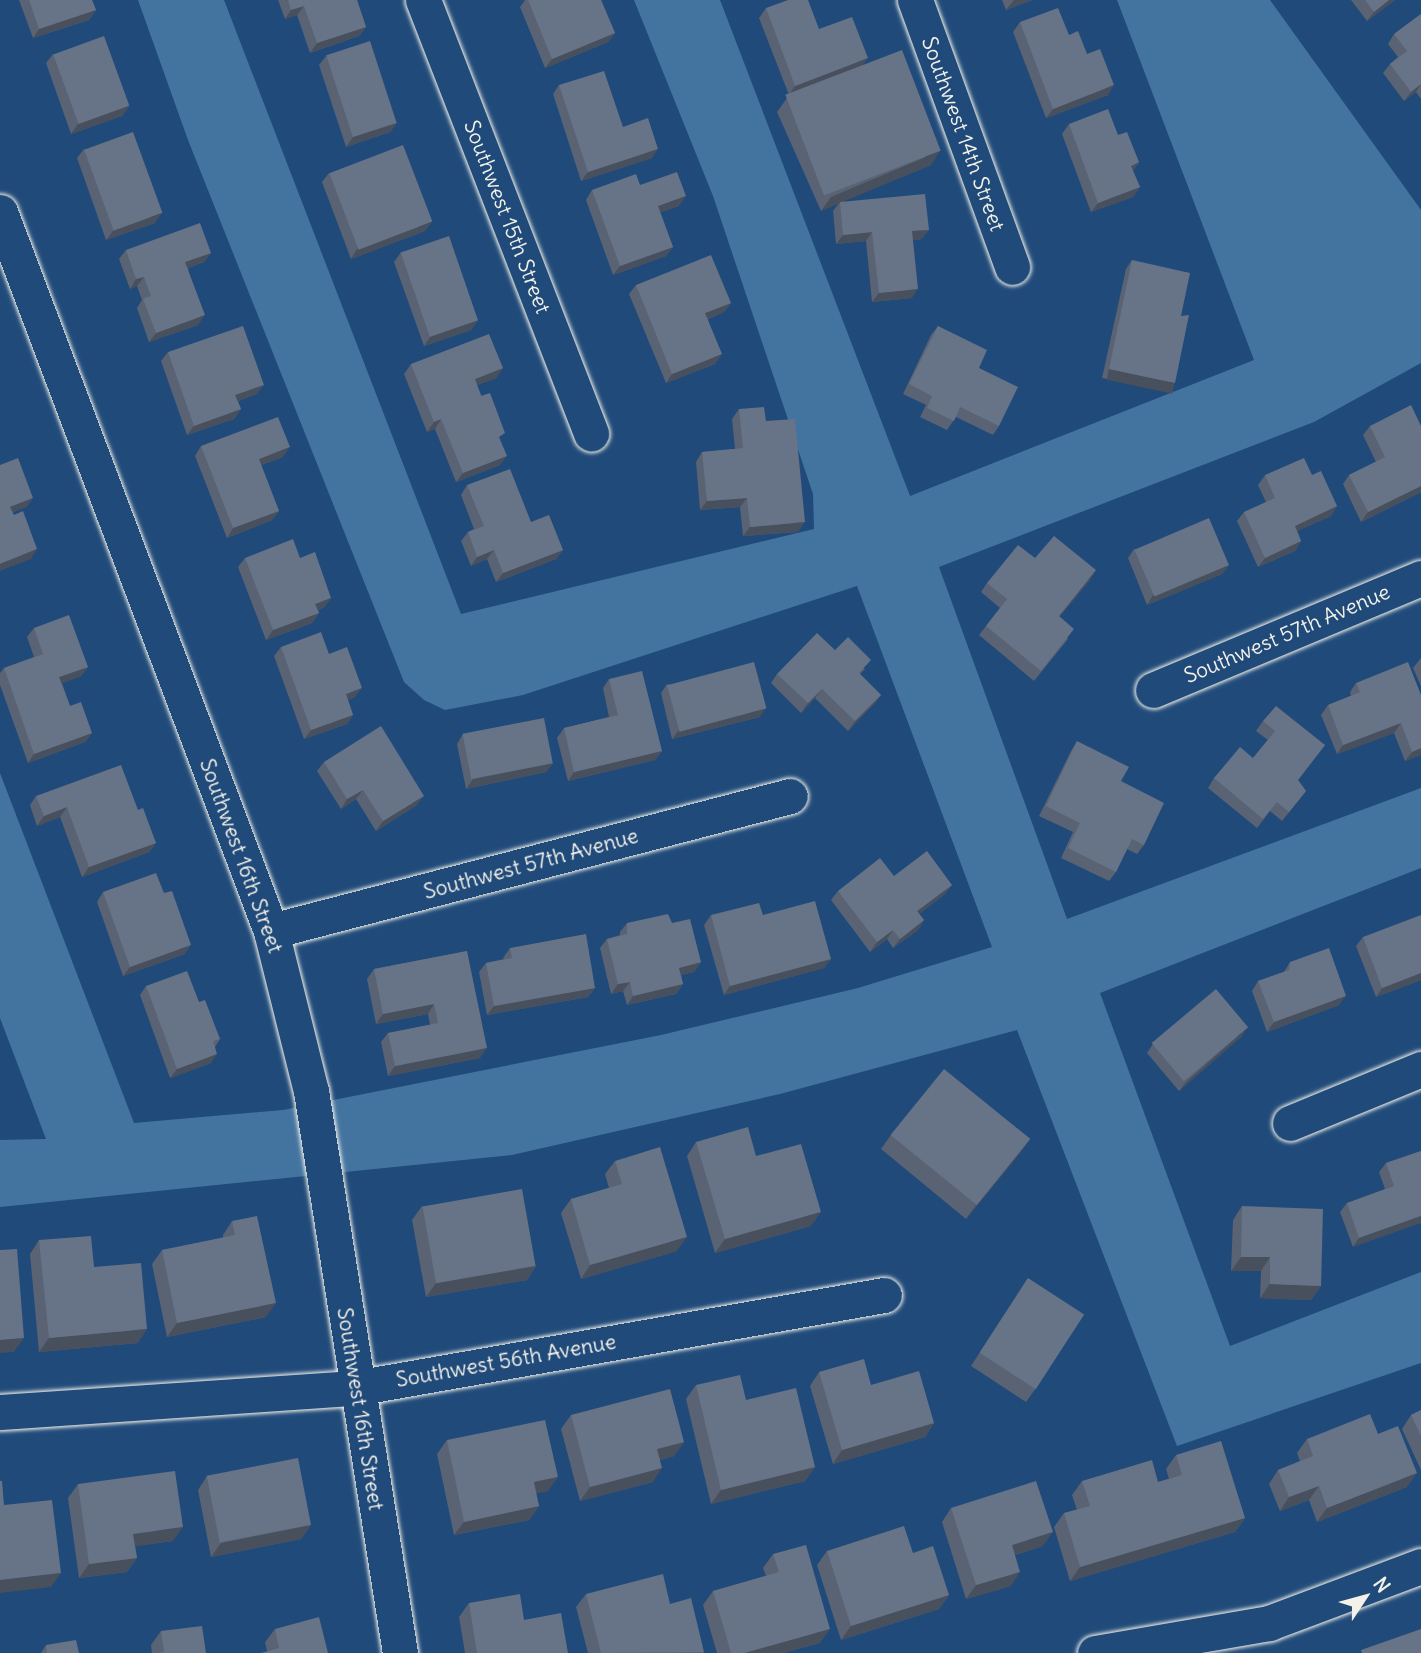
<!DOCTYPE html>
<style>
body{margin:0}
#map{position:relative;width:1421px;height:1653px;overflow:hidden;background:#1f4a7a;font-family:Delius,sans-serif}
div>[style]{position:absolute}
.water>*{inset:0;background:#4374a0}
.roads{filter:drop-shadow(0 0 2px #f4f1e8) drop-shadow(0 0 2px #f4f1e8)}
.minor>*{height:35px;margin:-17.5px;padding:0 17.5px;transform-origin:17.5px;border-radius:17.5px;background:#1f4a7a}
.wall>*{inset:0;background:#596374}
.shaded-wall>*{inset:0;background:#48505e;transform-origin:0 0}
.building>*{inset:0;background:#677387;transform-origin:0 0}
span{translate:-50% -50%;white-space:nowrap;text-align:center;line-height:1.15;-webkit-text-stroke:5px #1f4a7a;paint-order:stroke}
.street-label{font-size:21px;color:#f4f1e8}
.north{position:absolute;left:1330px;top:1562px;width:70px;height:70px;-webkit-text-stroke:5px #1f4a7a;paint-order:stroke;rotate:54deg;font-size:19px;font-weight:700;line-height:28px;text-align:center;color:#f4f1e8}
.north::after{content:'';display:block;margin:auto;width:24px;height:32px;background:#f4f1e8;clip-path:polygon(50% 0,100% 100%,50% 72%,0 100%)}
</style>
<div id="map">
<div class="water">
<i style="clip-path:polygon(138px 0,224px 0,461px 614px,814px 529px,813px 494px,713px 196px,634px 0,720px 0,910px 496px,1254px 360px,1117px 0,1270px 0,1421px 210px,1421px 363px,1314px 422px,939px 567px,1067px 919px,1421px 788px,1421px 868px,1100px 993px,1230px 1346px,1421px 1272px,1421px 1363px,1177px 1446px,1017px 1030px,780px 1094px,512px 1155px,0 1207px,0 1140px,46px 1139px,0 1018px,0 773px,134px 1123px,283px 1110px,661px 1035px,858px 988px,992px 947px,857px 586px,523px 695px,445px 710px,424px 700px,404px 682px,188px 140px)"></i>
</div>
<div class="roads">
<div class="minor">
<i style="left:423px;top:0;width:465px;rotate:68.8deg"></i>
<i style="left:915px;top:0;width:284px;rotate:70deg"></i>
<i style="left:0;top:212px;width:768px;rotate:69.35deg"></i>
<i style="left:271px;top:931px;width:165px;rotate:76deg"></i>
<i style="left:311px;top:1091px;width:569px;rotate:81deg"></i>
<i style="left:1153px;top:690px;width:290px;rotate:-22.7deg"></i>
<i style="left:271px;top:931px;width:536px;rotate:-14.58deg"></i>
<i style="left:1290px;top:1123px;width:142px;rotate:-22.4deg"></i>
<i style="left:0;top:1412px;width:356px;rotate:-3.9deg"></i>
<i style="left:355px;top:1388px;width:537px;rotate:-9.97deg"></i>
<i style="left:1095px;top:1653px;width:177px;rotate:-9.8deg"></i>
<i style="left:1269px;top:1623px;width:162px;rotate:-20.6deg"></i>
</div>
</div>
<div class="wall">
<i style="clip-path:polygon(19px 0,92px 0,96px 10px,89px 20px,33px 38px)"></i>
<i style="clip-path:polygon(278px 0,357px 0,366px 27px,359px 36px,310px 53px,297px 15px,285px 19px)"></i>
<i style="clip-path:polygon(525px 0,601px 0,615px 33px,608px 42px,545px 68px,520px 7px)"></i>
<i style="clip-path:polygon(1002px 0,1032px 0,1006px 10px)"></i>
<i style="clip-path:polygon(1351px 0,1395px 0,1367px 21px)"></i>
<i style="clip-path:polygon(766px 8px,819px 29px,863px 66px,931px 165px,843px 201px,922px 239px,913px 240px,912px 298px,872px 302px,866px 241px,836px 244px,833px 211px,839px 203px,821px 211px,777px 112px,787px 98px,839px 76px,789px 95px,759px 18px)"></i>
<i style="clip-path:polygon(1421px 14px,1421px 99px,1416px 92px,1404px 101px,1383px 73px,1390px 64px,1398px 57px,1388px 44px,1394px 34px)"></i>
<i style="clip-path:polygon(1020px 22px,1069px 35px,1087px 54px,1108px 95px,1046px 118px,1013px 32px)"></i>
<i style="clip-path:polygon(53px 54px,129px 106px,122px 116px,71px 134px,46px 63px)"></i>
<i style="clip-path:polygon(326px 56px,397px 123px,390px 132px,346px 147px,319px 65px)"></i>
<i style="clip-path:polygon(559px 85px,623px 127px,652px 158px,581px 181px,553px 94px)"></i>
<i style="clip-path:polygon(1069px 124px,1139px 162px,1133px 171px,1140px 187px,1133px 197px,1091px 212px,1062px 134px)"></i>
<i style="clip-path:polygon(84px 149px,155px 223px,106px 240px,77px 158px)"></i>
<i style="clip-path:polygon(329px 173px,425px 231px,351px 259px,322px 182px)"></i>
<i style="clip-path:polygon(640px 185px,679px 206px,660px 212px,673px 247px,666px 256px,613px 275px,586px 200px,592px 190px)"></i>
<i style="clip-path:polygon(126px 250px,211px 253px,204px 262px,188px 268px,198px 325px,149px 342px,137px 308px,142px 300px,137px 286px,130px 289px,119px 259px)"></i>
<i style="clip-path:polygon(401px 252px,478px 320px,471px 330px,424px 346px,394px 262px)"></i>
<i style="clip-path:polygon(1132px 260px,1181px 316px,1168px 392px,1102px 378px,1126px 269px)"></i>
<i style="clip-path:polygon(636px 285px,731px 303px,724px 312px,708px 319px,715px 364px,666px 383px,629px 294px)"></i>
<i style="clip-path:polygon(938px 326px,979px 368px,999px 426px,993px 435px,956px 417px,947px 430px,920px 417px,926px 405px,903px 394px,931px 335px)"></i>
<i style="clip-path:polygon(168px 352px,257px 394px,238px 401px,241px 409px,234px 419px,187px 435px,161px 361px)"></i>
<i style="clip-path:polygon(411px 364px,503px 368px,496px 378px,477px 385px,500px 440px,500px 465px,456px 482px,435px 429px,427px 432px,404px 374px)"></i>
<i style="clip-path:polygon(739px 409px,766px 421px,798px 532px,743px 536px,740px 507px,700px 510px,696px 462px,702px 452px,735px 449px,732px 419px)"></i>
<i style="clip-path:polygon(1370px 426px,1421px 426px,1421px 492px,1361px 522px,1343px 484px,1349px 475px,1376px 462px,1363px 435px)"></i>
<i style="clip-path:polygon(201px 446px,283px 457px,261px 465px,279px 511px,272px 520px,227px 538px,195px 456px)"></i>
<i style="clip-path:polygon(1265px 475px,1312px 475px,1337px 506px,1331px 516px,1297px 531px,1301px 541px,1295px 551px,1258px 567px,1237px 521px,1244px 512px,1266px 502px,1258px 485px)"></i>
<i style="clip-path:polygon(467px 485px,531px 522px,563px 550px,556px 559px,496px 582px,487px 559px,471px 566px,461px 541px,468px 532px,474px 529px,461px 495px)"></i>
<i style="clip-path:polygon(1134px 549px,1229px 565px,1222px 574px,1147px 605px,1128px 558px)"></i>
<i style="clip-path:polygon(245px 558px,300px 558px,325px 607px,318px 610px,319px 613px,312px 623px,266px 640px,238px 567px)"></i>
<i style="clip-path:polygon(1035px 558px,1090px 580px,1059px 617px,1068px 639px,1034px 681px,979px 635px,1000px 608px,981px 592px,987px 583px)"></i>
<i style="clip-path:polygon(34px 628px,88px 667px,81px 676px,62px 683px,70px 706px,92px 733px,85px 742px,28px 763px,0 685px,0 673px,4px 668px,34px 657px,27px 637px)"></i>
<i style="clip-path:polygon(281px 647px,329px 654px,355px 697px,348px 700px,353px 715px,347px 724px,304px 739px,274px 656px)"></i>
<i style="clip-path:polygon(835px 650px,865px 669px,860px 674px,881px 695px,874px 704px,848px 731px,815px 698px,801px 713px,771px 683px,777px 674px)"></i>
<i style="clip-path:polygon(1421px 658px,1421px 686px,1413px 668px)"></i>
<i style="clip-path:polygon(609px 679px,662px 751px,655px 760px,568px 781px,557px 738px,564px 728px,609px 717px,603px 688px)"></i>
<i style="clip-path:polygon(1356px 683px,1421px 695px,1421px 755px,1405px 761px,1394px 733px,1337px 754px,1321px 715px,1328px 705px,1351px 696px,1350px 692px)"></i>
<i style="clip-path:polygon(667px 684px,760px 717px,672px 739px,661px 693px)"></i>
<i style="clip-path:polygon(1263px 721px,1325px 745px,1298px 780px,1306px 791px,1299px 800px,1282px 821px,1270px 811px,1257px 828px,1208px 788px,1214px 778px,1253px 758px,1268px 740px,1256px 731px)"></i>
<i style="clip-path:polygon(463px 734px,553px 763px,546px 772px,466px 789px,457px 744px)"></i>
<i style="clip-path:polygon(1077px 741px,1121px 781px,1144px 845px,1137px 854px,1127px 849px,1116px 872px,1109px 881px,1061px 858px,1073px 832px,1039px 816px,1071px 751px)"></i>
<i style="clip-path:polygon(324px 762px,417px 805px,376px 831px,356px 799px,341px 809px,317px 771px)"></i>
<i style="clip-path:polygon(36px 796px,138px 810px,156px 843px,149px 852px,82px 877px,60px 817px,37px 826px,30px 805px)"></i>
<i style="clip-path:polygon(894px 876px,952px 885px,945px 894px,919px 914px,924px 920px,918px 930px,893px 948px,887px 939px,870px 952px,831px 900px,838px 891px)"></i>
<i style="clip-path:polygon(103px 892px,185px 954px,123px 976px,97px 902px)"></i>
<i style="clip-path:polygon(711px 915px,763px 915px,831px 959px,824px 968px,724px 995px,704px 925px)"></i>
<i style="clip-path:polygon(627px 923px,672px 923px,701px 962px,694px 972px,681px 975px,683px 984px,676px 994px,627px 1005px,623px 991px,611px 994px,600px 948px,607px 939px,620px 935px,620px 932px)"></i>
<i style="clip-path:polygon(1363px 937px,1421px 980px,1376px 997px,1356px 946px)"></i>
<i style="clip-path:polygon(510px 948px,595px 988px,588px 997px,487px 1015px,479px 972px,486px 963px,504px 959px,503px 958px)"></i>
<i style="clip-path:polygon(467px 951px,480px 1058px,388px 1076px,381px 1042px,388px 1033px,430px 1025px,428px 1014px,376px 1024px,367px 979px,374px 969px)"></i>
<i style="clip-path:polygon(1290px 962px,1339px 1005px,1267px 1032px,1252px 991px,1258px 981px,1284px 972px)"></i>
<i style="clip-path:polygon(146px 986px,199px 1002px,220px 1039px,215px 1047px,211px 1063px,170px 1078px,140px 995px)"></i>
<i style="clip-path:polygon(1242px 1036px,1179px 1091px,1147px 1053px,1153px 1044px)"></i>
<i style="clip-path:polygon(891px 1135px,1030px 1139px,1020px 1153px,966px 1219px,881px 1149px)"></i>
<i style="clip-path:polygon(696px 1142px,756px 1156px,811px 1226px,715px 1253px,687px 1156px)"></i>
<i style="clip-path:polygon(1421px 1151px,1353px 1247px,1340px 1212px,1347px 1203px,1385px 1189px,1379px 1172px,1386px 1163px)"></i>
<i style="clip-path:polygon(615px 1161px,677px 1251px,581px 1279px,561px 1213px,571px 1199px,609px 1188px,605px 1174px)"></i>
<i style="clip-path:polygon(422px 1206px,536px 1266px,527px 1280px,426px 1297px,412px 1220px)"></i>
<i style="clip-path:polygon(1242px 1206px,1321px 1286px,1311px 1300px,1260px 1298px,1261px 1271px,1231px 1271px,1233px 1220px)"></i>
<i style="clip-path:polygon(232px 1221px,266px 1317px,167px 1337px,152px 1264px,162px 1250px,223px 1238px,223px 1235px)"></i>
<i style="clip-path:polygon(39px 1240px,94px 1267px,138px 1343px,39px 1352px,30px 1254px)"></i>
<i style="clip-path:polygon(1028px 1278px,1036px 1388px,1026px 1402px,971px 1366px)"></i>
<i style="clip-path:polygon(819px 1372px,871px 1385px,934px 1423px,925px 1437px,833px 1464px,810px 1386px)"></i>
<i style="clip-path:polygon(696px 1385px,746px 1400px,815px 1467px,805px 1481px,711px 1504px,686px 1399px)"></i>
<i style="clip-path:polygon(1421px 1410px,1421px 1470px,1402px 1429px,1411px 1415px)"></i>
<i style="clip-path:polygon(571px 1415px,684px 1442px,674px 1456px,660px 1460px,653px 1482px,580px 1501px,561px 1429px)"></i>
<i style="clip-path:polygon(1378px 1434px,1407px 1487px,1317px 1522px,1309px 1500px,1280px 1511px,1269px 1484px,1278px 1470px,1300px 1461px,1297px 1453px,1307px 1439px)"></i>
<i style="clip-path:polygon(447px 1440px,548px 1491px,536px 1493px,539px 1506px,529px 1520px,454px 1535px,437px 1454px)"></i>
<i style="clip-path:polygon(1176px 1455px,1245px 1518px,1235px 1532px,1070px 1581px,1054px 1527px,1064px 1513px,1077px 1510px,1072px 1495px,1082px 1481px,1158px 1482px,1169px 1479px,1166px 1469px)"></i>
<i style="clip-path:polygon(207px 1476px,311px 1525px,301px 1539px,211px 1557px,198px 1490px)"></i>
<i style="clip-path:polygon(78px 1484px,173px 1541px,135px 1546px,137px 1558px,127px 1572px,79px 1578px,68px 1498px)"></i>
<i style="clip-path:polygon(951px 1508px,1043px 1546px,1015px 1555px,1011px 1586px,966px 1599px,942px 1522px)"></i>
<i style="clip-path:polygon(827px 1551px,913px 1553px,949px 1595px,939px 1609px,841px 1640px,817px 1565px)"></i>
<i style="clip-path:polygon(773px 1554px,820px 1643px,783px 1653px,717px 1653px,703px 1605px,713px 1591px,766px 1576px,763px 1568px)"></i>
<i style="clip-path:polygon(586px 1594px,670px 1604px,704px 1653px,588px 1653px,576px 1607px)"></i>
<i style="clip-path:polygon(469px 1603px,524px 1620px,568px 1653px,465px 1653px,459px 1617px)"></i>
<i style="clip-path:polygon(275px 1629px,328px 1653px,267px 1651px,265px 1642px)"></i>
<i style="clip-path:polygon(161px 1631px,206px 1653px,152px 1653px,151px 1645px)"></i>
<i style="clip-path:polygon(46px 1645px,79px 1653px,41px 1653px)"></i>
</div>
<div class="shaded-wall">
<i style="clip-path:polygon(1014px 0,1032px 0,1006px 10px)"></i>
<i style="clip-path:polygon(1389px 0,1395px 0,1367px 21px,1374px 12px)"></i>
<i style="clip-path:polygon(304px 6px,297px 15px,285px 19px,291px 10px)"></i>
<i style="clip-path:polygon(96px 10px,89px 20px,33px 38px,39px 29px)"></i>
<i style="clip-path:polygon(366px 27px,359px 36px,310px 53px,317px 43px)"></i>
<i style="clip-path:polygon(615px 33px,608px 42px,545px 68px,552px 59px)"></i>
<i style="clip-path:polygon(868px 58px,861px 68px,789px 95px,795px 86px)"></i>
<i style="clip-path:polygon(1421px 84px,1416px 92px,1404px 101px,1411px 92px)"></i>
<i style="clip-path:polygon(1114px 85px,1108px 95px,1046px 118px,1053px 109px)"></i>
<i style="clip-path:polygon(129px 106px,122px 116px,71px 134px,78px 124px)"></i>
<i style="clip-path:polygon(397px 123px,390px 132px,346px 147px,353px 137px)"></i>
<i style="clip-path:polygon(658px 149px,652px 158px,581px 181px,588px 172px)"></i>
<i style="clip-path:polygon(940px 151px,931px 165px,821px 211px,831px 197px)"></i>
<i style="clip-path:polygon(1139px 162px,1132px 172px,1131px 166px)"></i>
<i style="clip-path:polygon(1140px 187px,1133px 197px,1091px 212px,1098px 203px)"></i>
<i style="clip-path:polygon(686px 196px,679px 206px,651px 216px,658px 206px)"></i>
<i style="clip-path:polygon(162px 213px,155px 223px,106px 240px,113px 231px)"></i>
<i style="clip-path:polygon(432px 222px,425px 231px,351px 259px,357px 249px)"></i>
<i style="clip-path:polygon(929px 230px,922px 239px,906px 241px,912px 231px)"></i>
<i style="clip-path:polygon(872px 232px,866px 241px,836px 244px,843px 235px)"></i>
<i style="clip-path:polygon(673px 247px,666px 256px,613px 275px,620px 266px)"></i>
<i style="clip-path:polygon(211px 253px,204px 262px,179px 271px,185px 262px)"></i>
<i style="clip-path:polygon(144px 277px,137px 286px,130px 289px,136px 279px)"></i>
<i style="clip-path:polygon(918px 289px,912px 298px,872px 302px,879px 293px)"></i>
<i style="clip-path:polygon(731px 303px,724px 312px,699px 322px,705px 313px)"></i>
<i style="clip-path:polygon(205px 315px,198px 325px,149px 342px,156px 333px)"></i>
<i style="clip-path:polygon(478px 320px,471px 330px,424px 346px,430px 337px)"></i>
<i style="clip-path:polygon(722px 354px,715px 364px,666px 383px,672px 374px)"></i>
<i style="clip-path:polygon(503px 368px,496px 378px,468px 389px,475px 379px)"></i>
<i style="left:1109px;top:369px;width:67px;height:11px;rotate:12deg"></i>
<i style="clip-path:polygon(264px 385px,257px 394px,229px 404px,235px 395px)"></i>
<i style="clip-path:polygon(241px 409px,234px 419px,187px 435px,194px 426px)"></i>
<i style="clip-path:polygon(441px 419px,435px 429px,427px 432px,434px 422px)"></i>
<i style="clip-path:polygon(290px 447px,283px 457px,252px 468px,259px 459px)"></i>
<i style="clip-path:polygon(507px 456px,500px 465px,456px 482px,463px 473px)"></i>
<i style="clip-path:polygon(1421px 486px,1421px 492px,1361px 522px,1368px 512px)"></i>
<i style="clip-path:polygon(33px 498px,27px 507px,4px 516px,10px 507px)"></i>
<i style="clip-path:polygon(747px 498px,740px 507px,700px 510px,707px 501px)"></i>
<i style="clip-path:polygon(1337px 506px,1331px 516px,1288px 535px,1295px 526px)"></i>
<i style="clip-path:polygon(279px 511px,272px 520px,227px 538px,233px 528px)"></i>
<i style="clip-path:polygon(805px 522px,798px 532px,743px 536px,750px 527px)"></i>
<i style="clip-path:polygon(1301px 541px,1295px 551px,1258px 567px,1265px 558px)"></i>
<i style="clip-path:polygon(37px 549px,31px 559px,0 571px,0 564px)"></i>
<i style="clip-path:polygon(494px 550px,487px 559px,471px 566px,477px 557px)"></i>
<i style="clip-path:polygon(563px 550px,556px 559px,496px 582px,503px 573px)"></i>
<i style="clip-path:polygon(1229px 565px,1222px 574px,1147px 605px,1153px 595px)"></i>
<i style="clip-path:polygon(1096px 570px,1090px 580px,1052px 626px,1059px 616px)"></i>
<i style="clip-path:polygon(331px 598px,325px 607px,309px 613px,315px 604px)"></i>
<i style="clip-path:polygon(319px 613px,312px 623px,266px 640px,273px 630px)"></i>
<i style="clip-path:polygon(88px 667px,81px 676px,53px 687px,59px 677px)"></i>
<i style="clip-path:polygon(362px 688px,355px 697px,339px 703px,346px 694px)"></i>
<i style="clip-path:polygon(822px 689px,815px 698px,801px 713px,808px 703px)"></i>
<i style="clip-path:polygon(881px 695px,874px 704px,848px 731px,855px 721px)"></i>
<i style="clip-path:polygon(766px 708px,760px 717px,672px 739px,679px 730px)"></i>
<i style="clip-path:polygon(353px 715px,347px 724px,304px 739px,311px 730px)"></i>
<i style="clip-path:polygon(1401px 723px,1394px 733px,1337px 754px,1343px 745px)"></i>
<i style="clip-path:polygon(92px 733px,85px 742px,28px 763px,34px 754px)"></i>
<i style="clip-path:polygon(1421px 748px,1421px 755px,1405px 761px,1412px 752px)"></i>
<i style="clip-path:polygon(662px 751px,655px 760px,568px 781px,574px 772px)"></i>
<i style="clip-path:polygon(553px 763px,546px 772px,466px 789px,473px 779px)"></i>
<i style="clip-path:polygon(363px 790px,356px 799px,341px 809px,347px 799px)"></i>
<i style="clip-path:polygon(424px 796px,417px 805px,376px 831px,383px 821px)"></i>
<i style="clip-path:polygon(67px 807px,60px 817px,37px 826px,44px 816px)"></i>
<i style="clip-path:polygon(156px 843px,149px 852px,82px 877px,89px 867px)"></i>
<i style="clip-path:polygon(952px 885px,945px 894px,911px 920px,917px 911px)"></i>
<i style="clip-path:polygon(924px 920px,918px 930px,893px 948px,900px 939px)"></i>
<i style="clip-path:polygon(893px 930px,887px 939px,870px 952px,877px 942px)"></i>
<i style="clip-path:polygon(191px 945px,185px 954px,123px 976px,130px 967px)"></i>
<i style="clip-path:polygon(831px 959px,824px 968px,724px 995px,730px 986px)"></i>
<i style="clip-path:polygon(701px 962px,694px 972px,673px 977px,679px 968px)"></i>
<i style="clip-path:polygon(1421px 973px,1421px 980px,1376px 997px,1382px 988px)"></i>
<i style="clip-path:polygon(630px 982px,623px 991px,611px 994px,618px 984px)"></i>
<i style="clip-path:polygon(683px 984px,676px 994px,627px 1005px,633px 996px)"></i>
<i style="clip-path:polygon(595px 988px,588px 997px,487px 1015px,494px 1006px)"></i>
<i style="clip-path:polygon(1346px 996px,1339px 1005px,1267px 1032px,1274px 1022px)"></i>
<i style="clip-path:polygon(434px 1004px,428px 1014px,376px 1024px,383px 1014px)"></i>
<i style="clip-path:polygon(1248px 1027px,1242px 1036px,1179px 1091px,1186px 1082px)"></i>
<i style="clip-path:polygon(487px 1048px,480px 1058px,388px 1076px,395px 1066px)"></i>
<i style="clip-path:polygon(217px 1054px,211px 1063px,170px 1078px,177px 1069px)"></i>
<i style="clip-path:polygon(1030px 1139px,1020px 1153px,966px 1219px,976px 1205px)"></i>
<i style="clip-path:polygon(821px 1212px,811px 1226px,715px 1253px,725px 1239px)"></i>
<i style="clip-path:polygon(1421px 1216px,1421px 1223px,1353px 1247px,1359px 1238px)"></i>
<i style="clip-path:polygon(687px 1237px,677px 1251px,581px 1279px,590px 1265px)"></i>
<i style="clip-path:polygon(1241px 1257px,1270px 1257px,1261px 1271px,1231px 1271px)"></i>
<i style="clip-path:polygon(536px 1266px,527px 1280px,426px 1297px,436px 1283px)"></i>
<i style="clip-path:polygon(1270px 1284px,1321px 1286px,1311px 1300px,1260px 1298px)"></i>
<i style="clip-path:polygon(276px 1303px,266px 1317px,167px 1337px,177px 1323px)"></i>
<i style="clip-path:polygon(147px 1329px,138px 1343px,39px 1352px,49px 1338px)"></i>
<i style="clip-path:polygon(24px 1338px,14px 1352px,0 1353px,0 1340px)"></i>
<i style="clip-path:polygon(934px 1423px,925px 1437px,833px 1464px,842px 1450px)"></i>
<i style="clip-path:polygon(684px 1442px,674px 1456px,647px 1463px,657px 1449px)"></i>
<i style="clip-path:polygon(815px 1467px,805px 1481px,711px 1504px,721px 1490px)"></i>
<i style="clip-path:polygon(662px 1468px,653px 1482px,580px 1501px,590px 1487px)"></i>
<i style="clip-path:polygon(1417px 1473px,1407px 1487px,1317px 1522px,1327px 1508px)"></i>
<i style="clip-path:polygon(558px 1477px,548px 1491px,524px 1496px,534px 1482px)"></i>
<i style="clip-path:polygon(1319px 1486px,1309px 1500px,1280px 1511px,1289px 1497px)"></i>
<i style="clip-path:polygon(539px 1506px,529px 1520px,454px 1535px,464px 1522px)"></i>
<i style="clip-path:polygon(1245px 1518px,1235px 1532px,1070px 1581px,1080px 1567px)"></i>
<i style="clip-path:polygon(311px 1525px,301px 1539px,211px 1557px,221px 1543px)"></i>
<i style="clip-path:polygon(183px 1527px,173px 1541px,124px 1548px,133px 1534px)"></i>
<i style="clip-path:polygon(1053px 1532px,1043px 1546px,1002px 1559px,1012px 1545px)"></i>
<i style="clip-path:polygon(137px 1558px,127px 1572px,79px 1578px,89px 1564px)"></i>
<i style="clip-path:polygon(1020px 1572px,1011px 1586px,966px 1599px,976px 1585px)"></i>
<i style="clip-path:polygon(61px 1573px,51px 1587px,0 1593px,0 1580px)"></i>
<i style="clip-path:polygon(949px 1595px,939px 1609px,841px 1640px,851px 1626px)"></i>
<i style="clip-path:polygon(830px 1629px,820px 1643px,783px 1653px,744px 1653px)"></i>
</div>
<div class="building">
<i style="clip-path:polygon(29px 0,92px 0,96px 10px,39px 29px)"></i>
<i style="clip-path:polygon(288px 0,357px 0,366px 27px,317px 43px,304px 6px,291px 10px)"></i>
<i style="clip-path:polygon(528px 0,601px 0,615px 33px,552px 59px)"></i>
<i style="clip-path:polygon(788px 0,808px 0,819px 29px,852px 17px,868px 58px,795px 86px,766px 8px)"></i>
<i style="clip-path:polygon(1365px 0,1389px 0,1374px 12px)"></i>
<i style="clip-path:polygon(1058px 8px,1069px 35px,1078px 31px,1087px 54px,1100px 49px,1114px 85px,1053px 109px,1020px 22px)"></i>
<i style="clip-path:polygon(1421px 14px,1421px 84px,1411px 92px,1390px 64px,1407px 51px,1394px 34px)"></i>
<i style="left:104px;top:36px;width:74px;height:54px;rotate:70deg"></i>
<i style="left:370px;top:41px;width:86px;height:46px;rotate:72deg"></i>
<i style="left:902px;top:50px;width:108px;height:125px;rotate:69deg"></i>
<i style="clip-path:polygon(604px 71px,623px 127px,648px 118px,658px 149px,588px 172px,559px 85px)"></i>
<i style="clip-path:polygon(1108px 109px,1118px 135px,1127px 132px,1139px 162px,1131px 166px,1140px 187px,1098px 203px,1069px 124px)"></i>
<i style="left:133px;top:132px;width:86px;height:52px;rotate:70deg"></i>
<i style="left:403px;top:145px;width:82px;height:79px;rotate:69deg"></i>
<i style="clip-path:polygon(677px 172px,686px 196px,658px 206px,673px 247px,620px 266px,592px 190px,636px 174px,640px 185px)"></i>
<i style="clip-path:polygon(925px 194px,929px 230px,912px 231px,918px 289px,879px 293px,872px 232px,843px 235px,840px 202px)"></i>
<i style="clip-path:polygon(200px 223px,211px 253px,185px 262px,205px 315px,156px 333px,143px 299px,151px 296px,144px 277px,136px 279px,126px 250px)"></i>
<i style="left:449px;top:236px;width:89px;height:51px;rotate:71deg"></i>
<i style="clip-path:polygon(711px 255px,731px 303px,705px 313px,722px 354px,672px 374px,636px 285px)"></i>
<i style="clip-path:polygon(1132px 260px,1190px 273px,1181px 316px,1189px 315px,1175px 383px,1109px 369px)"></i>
<i style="clip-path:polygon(243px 326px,264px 385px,235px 395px,241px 409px,194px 426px,168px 352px)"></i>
<i style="clip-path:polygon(938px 326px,987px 350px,979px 368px,1018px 387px,999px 426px,960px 407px,954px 421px,927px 408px,932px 396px,909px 384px)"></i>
<i style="clip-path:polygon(489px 334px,503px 368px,475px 379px,481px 396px,490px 393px,505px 433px,499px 437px,507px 456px,463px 473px,441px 419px,434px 422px,411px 364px)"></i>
<i style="clip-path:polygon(1411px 405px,1421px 426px,1421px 486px,1368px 512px,1349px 475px,1385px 457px,1370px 426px)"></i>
<i style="clip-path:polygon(764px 407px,766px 421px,795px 419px,805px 522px,750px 527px,747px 498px,707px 501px,702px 452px,743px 448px,739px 409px)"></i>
<i style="clip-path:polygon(278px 417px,290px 447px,259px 459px,279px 511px,233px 528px,201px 446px)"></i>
<i style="clip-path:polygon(18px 458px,33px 498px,10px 507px,14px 515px,23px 511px,37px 549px,0 564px,0 465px)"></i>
<i style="clip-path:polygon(1304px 458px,1312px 475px,1321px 471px,1337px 506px,1295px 526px,1301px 541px,1265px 558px,1244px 512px,1275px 498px,1265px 475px)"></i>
<i style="clip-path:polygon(510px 469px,531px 522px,549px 515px,563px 550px,503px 573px,494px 550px,477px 557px,468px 532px,484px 526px,467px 485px)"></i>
<i style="left:1209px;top:518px;width:51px;height:81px;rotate:67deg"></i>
<i style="clip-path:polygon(1054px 536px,1096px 570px,1059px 616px,1074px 629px,1041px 671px,986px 626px,1007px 599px,987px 583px,1018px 545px,1035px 558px)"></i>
<i style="clip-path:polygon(293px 539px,300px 558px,315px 552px,331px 598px,315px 604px,319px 613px,273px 630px,245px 558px)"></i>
<i style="clip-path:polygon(69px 615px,88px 667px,59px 677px,70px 706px,81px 702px,92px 733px,34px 754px,4px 668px,43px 654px,34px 628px)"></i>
<i style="clip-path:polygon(321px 632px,329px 654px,347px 647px,362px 688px,346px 694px,353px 715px,311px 730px,281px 647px)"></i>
<i style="clip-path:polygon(817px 633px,835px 650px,848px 637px,871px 660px,859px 673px,881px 695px,855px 721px,822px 689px,808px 703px,777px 674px)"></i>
<i style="left:754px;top:662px;width:48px;height:90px;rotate:75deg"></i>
<i style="clip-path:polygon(1408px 662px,1421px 695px,1421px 748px,1412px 752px,1401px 723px,1343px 745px,1328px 705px,1360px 692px,1356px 683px)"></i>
<i style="clip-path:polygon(642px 671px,662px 751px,574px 772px,564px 728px,618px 715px,609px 679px)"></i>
<i style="clip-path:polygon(1276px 706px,1325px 745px,1298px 780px,1306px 791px,1289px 812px,1277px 802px,1263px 819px,1214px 778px,1240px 747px,1253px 758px,1275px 731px,1263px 721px)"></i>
<i style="left:544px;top:718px;width:46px;height:83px;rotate:79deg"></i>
<i style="clip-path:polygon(381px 726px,424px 796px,383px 821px,363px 790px,347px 799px,324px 762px)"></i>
<i style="clip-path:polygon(1077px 741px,1129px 767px,1121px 781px,1164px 803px,1144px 845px,1132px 839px,1116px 872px,1068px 848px,1080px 823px,1046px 806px)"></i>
<i style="clip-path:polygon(121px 765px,138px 810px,143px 808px,156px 843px,89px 867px,67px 807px,44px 816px,36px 796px)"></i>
<i style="clip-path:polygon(927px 851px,952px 885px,917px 911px,924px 920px,900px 939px,893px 930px,877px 942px,838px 891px,880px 858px,894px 876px)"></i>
<i style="clip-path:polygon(156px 873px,164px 893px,172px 891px,191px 945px,130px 967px,103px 892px)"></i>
<i style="clip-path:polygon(815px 901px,831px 959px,730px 986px,711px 915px,759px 903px,763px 915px)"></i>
<i style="clip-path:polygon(668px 914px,672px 923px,690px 919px,701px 962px,679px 968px,683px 984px,633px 996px,630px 982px,618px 984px,607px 939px,627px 934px,627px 923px)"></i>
<i style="clip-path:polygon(1421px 915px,1421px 973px,1382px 988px,1363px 937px)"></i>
<i style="clip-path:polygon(586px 934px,595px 988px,494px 1006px,486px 963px,512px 958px,510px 948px)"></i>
<i style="clip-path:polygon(1329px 948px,1346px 996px,1274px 1022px,1258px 981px,1289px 970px,1290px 962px)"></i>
<i style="clip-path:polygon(467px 951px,487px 1048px,395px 1066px,388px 1033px,438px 1023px,434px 1004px,383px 1014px,374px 969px)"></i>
<i style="clip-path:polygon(187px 971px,199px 1002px,205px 1000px,220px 1039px,213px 1041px,217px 1054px,177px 1069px,146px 986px)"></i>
<i style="left:1216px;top:989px;width:50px;height:84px;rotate:50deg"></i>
<i style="left:944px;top:1069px;width:111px;height:85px;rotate:39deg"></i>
<i style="clip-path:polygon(748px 1127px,756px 1156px,801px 1144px,821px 1212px,725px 1239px,696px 1142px)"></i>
<i style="clip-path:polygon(660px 1147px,687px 1237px,590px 1265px,571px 1199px,622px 1184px,615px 1161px)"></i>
<i style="clip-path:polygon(1421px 1151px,1421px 1216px,1359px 1238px,1347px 1203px,1394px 1186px,1386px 1163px)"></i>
<i style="left:522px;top:1189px;width:78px;height:101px;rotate:80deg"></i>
<i style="clip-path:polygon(1242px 1206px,1323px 1209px,1321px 1286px,1270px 1284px,1270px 1257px,1241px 1257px)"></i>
<i style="clip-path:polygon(257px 1216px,276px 1303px,177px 1323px,162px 1250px,235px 1235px,232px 1221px)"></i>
<i style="clip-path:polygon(91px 1236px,94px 1267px,141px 1263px,147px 1329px,49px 1338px,39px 1240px)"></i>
<i style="clip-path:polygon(17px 1249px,24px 1338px,0 1340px,0 1250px)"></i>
<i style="left:1028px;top:1278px;width:67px;height:89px;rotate:33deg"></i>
<i style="clip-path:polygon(864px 1359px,871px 1385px,919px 1371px,934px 1423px,842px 1450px,819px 1372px)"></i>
<i style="clip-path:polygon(740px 1375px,746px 1400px,796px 1388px,815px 1467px,721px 1490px,696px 1385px)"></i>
<i style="clip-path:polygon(670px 1389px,684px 1442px,657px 1449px,662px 1468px,590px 1487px,571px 1415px)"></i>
<i style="clip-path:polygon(1421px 1410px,1421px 1436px,1411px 1415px)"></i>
<i style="clip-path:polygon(1370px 1414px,1378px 1434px,1398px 1426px,1417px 1473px,1327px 1508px,1319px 1486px,1289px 1497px,1278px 1470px,1313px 1456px,1307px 1439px)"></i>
<i style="clip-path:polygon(545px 1420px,558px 1477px,534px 1482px,539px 1506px,464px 1522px,447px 1440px)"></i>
<i style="clip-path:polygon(1221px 1441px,1245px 1518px,1080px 1567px,1064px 1513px,1090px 1506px,1082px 1481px,1152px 1460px,1158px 1482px,1182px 1475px,1176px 1455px)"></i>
<i style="left:298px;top:1458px;width:68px;height:93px;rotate:79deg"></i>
<i style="clip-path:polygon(175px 1471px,183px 1527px,133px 1534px,137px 1558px,89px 1564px,78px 1484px)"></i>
<i style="clip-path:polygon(0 1481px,2px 1481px,4px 1505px,52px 1500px,61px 1573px,0 1580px)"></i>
<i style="clip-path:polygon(1036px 1481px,1053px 1532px,1012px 1545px,1020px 1572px,976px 1585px,951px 1508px)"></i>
<i style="clip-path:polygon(904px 1526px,913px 1553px,933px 1546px,949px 1595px,851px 1626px,827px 1551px)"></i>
<i style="clip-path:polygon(806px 1545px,830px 1629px,744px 1653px,731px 1653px,713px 1591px,779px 1572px,773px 1554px)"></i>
<i style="clip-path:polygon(663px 1574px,670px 1604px,691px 1598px,704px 1652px,601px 1653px,586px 1594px)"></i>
<i style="clip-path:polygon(520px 1594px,524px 1620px,561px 1613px,568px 1653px,477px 1653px,469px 1603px)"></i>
<i style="clip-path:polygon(319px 1617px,328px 1653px,261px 1653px,279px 1648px,275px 1629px)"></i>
<i style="clip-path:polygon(202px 1626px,206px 1653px,157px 1653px,164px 1652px,161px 1631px)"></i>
<i style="clip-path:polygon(1421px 1629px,1421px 1653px,1362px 1653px,1361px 1650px)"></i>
<i style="clip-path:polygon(76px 1640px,79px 1653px,47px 1653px,46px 1645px)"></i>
</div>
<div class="street-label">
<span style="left:963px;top:134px;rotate:70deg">Southwest 14th Street</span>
<span style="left:507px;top:217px;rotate:69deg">Southwest 15th Street</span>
<span style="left:1287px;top:634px;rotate:-23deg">Southwest 57th Avenue</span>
<span style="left:241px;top:856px;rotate:70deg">Southwest 16th Street</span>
<span style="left:531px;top:864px;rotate:-15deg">Southwest 57th Avenue</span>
<span style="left:506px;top:1361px;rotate:-10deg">Southwest 56th Avenue</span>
<span style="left:360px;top:1409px;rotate:81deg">Southwest 16th Street</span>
</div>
<div class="north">N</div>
</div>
